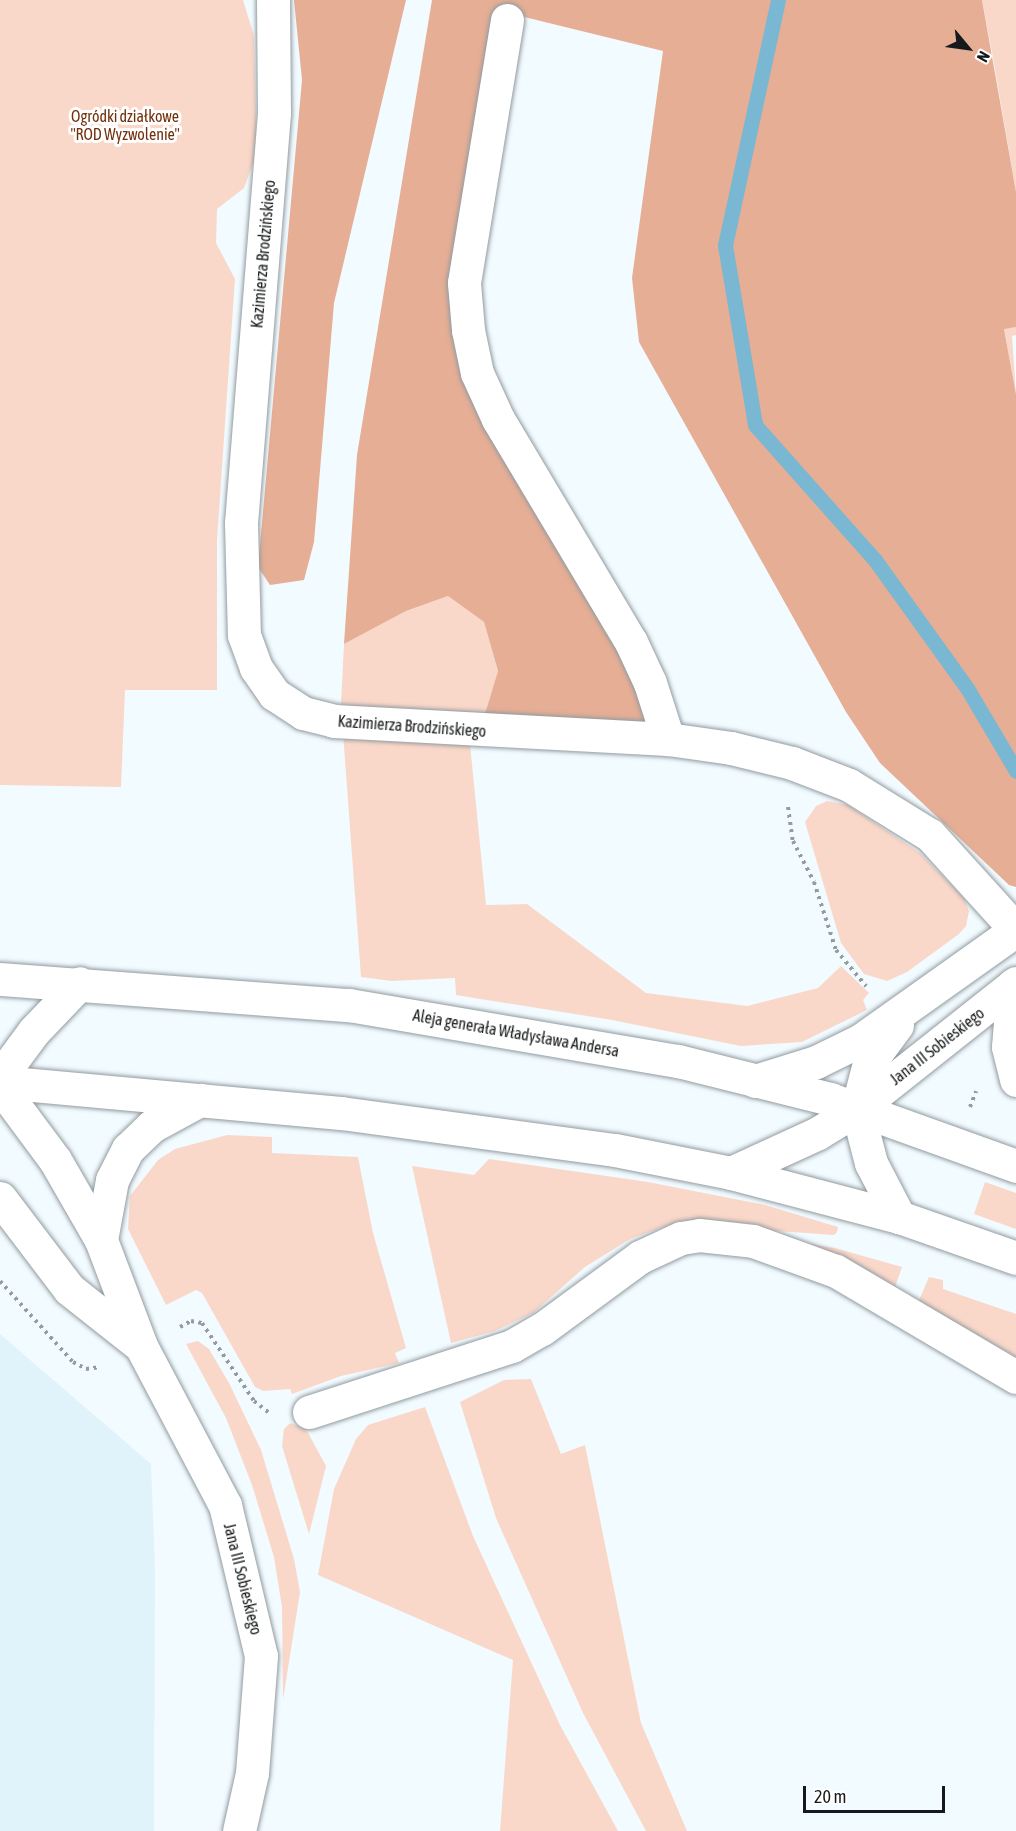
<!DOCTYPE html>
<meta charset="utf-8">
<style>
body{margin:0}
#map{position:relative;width:1016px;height:1831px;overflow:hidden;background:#f2fbff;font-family:"Asap Condensed",sans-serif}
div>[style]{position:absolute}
.built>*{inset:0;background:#e0f3fb}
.green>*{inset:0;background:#fad8c9}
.forest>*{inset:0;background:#e6ae95}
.stream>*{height:15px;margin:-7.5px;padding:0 7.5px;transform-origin:7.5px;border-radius:7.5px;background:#79b7d2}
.path>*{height:4px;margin-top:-2px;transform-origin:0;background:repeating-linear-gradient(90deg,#959b9f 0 3px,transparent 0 7.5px)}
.roads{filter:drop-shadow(0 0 2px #929ba0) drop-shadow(0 0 2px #929ba0)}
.minor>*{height:33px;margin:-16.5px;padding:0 16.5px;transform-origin:16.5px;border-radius:16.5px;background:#fff}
.major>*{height:33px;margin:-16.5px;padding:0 16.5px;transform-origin:16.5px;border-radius:16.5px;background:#fff}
span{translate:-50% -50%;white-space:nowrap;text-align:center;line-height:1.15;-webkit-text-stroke:6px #fff;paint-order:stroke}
.park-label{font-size:16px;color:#722f0a}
.street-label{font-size:16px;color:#16191b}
.north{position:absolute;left:938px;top:18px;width:60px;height:60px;-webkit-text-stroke:4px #fff;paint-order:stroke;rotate:119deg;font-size:16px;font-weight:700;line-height:24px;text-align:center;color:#16191b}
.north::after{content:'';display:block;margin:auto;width:21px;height:27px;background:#16191b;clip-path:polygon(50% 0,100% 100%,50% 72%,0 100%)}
.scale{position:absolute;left:803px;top:1786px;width:142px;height:27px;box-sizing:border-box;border:3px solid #16191b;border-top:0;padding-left:8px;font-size:18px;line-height:21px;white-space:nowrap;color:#16191b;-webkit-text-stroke:4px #fff;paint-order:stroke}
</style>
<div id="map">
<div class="built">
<i style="clip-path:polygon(0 1334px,151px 1464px,155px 1570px,154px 1831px,0 1831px)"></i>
</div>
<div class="green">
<i style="clip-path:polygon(0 0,243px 0,254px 36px,257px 153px,244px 188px,217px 209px,216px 243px,235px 279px,217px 540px,217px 690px,125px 690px,121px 787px,0 785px)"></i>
<i style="clip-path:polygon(982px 0,1016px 0,1016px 192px,993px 58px)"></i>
<i style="clip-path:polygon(1016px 327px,1016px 335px,1012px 336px,1016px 394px,1004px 328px)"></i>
<i style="clip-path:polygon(448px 596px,484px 622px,498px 671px,483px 720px,379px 712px,341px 704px,344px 644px,406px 611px)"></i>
<i style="clip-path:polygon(343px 733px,470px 744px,486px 905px,527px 904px,646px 993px,747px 1006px,818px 988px,841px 966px,869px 993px,863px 1000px,867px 1010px,802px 1042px,741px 1046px,612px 1020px,456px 995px,455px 978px,392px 981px,361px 977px)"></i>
<i style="clip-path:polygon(827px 801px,848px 805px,920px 853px,964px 898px,969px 911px,966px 926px,959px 934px,907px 972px,887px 981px,864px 974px,841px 943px,805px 822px,816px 806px)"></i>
<i style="clip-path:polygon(227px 1135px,272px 1137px,272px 1153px,358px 1157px,373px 1233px,406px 1348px,395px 1353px,399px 1363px,341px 1376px,292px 1394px,290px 1389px,263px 1391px,255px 1387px,202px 1293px,196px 1290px,166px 1305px,128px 1229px,130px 1196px,158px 1160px,175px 1149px)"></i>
<i style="clip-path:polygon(489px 1159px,648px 1182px,765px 1205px,838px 1227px,837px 1232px,834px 1235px,764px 1230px,694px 1220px,669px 1225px,630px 1239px,585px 1267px,533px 1313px,495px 1331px,451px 1343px,412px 1166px,474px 1175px)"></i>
<i style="clip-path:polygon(985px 1182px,1016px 1193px,1016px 1229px,974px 1214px)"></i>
<i style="clip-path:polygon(794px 1241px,835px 1248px,902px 1267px,894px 1290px)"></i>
<i style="clip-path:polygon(929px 1277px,943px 1280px,943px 1289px,1016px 1314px,1016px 1363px,917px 1305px)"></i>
<i style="clip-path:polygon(198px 1341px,209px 1349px,229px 1383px,261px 1450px,294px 1559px,300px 1592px,283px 1700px,282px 1607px,274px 1557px,252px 1485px,226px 1418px,186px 1344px)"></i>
<i style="clip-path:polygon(531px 1379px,561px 1454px,585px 1445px,641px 1723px,687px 1831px,646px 1831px,583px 1713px,496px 1518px,460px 1402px,504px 1380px)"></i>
<i style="clip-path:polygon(425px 1407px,473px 1536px,560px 1725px,618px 1831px,500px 1831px,513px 1660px,318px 1575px,334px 1489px,356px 1439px,368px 1425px)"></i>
<i style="clip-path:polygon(290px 1423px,306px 1429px,326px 1466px,309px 1534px,282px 1446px,284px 1429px)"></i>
</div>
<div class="forest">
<i style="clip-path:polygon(294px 0,406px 0,334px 303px,314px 542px,304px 580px,270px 585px,258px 567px,302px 80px)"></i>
<i style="clip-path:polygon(432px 0,982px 0,1016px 192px,1016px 327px,1004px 329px,1016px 394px,1016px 887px,1009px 885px,880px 763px,846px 712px,639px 342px,632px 278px,663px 51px,500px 11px,456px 282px,574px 560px,646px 709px,644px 725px,483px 720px,498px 671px,484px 622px,448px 596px,406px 611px,344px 644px,357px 455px)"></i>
</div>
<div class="stream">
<i style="left:778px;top:0;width:251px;rotate:102.2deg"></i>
<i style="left:725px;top:245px;width:182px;rotate:80.5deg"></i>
<i style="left:755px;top:425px;width:181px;rotate:48.4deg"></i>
<i style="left:875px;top:560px;width:158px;rotate:54.3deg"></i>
<i style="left:967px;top:688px;width:96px;rotate:59.4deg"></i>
</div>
<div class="path">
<i style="left:788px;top:807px;width:34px;rotate:82deg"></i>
<i style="left:793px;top:841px;width:46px;rotate:62.9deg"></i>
<i style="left:814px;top:882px;width:71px;rotate:72.1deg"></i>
<i style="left:836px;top:950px;width:47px;rotate:50.2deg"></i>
<i style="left:970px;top:1107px;width:17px;rotate:-69deg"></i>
<i style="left:0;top:1281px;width:109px;rotate:48deg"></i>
<i style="left:73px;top:1362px;width:15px;rotate:28deg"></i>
<i style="left:86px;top:1369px;width:15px;rotate:-8deg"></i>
<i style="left:180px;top:1327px;width:13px;rotate:-29deg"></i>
<i style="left:191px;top:1321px;width:11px;rotate:10deg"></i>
<i style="left:202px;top:1323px;width:94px;rotate:56.3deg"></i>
<i style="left:254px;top:1401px;width:18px;rotate:38deg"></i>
</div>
<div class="roads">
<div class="minor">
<i style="left:273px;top:0;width:113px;rotate:89.5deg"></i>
<i style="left:274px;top:113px;width:411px;rotate:94.6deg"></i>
<i style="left:241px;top:523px;width:112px;rotate:88.5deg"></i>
<i style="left:244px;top:635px;width:35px;rotate:70deg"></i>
<i style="left:256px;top:668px;width:32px;rotate:55deg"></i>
<i style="left:274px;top:694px;width:35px;rotate:33deg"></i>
<i style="left:303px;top:713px;width:32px;rotate:14deg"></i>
<i style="left:334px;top:721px;width:334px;rotate:3.1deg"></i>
<i style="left:668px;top:739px;width:64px;rotate:8.1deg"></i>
<i style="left:731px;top:748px;width:63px;rotate:13.8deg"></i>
<i style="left:792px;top:763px;width:61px;rotate:21.1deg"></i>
<i style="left:849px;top:785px;width:95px;rotate:31.7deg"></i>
<i style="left:930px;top:835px;width:128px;rotate:47.8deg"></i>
<i style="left:507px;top:20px;width:266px;rotate:99.3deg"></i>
<i style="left:464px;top:283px;width:47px;rotate:85.1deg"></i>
<i style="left:468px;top:330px;width:44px;rotate:78.2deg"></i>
<i style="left:477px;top:373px;width:51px;rotate:65.5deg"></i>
<i style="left:498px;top:419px;width:260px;rotate:59.2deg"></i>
<i style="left:631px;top:642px;width:45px;rotate:65.1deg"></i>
<i style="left:650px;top:683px;width:59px;rotate:72.2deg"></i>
<i style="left:897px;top:1025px;width:47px;rotate:126.4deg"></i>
<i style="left:869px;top:1063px;width:48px;rotate:104.6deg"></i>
<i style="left:857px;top:1109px;width:56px;rotate:75.5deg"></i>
<i style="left:871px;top:1163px;width:61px;rotate:62.6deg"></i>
<i style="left:0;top:1077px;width:57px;rotate:-53.5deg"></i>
<i style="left:34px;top:1031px;width:66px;rotate:-46.2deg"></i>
<i style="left:755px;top:1081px;width:64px;rotate:-17.3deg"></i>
<i style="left:816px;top:1062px;width:50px;rotate:-26.1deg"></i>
<i style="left:861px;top:1040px;width:190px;rotate:-35.4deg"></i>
<i style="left:0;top:1086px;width:92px;rotate:53.4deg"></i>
<i style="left:55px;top:1160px;width:92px;rotate:60.1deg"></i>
<i style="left:101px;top:1240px;width:113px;rotate:69.3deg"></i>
<i style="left:141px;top:1346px;width:180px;rotate:62.2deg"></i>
<i style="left:225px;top:1505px;width:155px;rotate:76.6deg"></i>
<i style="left:261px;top:1656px;width:117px;rotate:94.4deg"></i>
<i style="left:252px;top:1773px;width:59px;rotate:102.6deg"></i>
<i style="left:731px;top:1173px;width:96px;rotate:-24.7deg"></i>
<i style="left:818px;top:1133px;width:46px;rotate:-31.6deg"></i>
<i style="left:857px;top:1109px;width:203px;rotate:-38.4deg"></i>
<i style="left:0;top:1198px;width:114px;rotate:52.8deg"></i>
<i style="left:69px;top:1289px;width:92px;rotate:38.4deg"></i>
<i style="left:309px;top:1412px;width:213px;rotate:-18deg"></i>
<i style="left:512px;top:1346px;width:34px;rotate:-30deg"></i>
<i style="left:542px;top:1329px;width:122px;rotate:-36.3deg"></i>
<i style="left:640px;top:1257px;width:45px;rotate:-24.9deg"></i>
<i style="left:681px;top:1238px;width:18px;rotate:-9deg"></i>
<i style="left:699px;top:1235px;width:54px;rotate:6.3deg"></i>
<i style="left:753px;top:1241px;width:88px;rotate:19.9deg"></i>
<i style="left:836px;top:1271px;width:209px;rotate:30.5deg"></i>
</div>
<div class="major">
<i style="left:0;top:979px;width:350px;rotate:4.3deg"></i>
<i style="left:349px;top:1005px;width:334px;rotate:9.7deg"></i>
<i style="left:678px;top:1061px;width:157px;rotate:14deg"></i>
<i style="left:830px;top:1099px;width:198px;rotate:19.8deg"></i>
<i style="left:1013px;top:985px;width:62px;rotate:94.6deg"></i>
<i style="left:1008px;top:1047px;width:34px;rotate:76deg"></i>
<i style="left:0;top:1082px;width:342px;rotate:5.2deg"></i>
<i style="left:341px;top:1113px;width:276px;rotate:7.7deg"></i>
<i style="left:615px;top:1150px;width:118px;rotate:11.2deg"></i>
<i style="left:731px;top:1173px;width:174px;rotate:14.7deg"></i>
<i style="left:899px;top:1217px;width:124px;rotate:19.3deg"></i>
<i style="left:0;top:1201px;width:3px;rotate:45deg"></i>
<i style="left:101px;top:1240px;width:61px;rotate:-79.6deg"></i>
<i style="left:112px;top:1180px;width:35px;rotate:-63deg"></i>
<i style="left:128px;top:1149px;width:33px;rotate:-44deg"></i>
<i style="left:152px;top:1126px;width:55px;rotate:-28.4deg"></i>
</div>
</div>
<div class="park-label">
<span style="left:125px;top:125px">Ogródki działkowe<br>"ROD Wyzwolenie"</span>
</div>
<div class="street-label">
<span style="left:263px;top:254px;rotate:-85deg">Kazimierza Brodzińskiego</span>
<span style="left:412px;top:726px;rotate:4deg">Kazimierza Brodzińskiego</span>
<span style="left:516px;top:1033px;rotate:10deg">Aleja generała Władysława Andersa</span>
<span style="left:937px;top:1046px;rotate:-38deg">Jana III Sobieskiego</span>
<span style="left:243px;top:1579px;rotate:76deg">Jana III Sobieskiego</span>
</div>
<div class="north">N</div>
<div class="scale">20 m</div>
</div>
